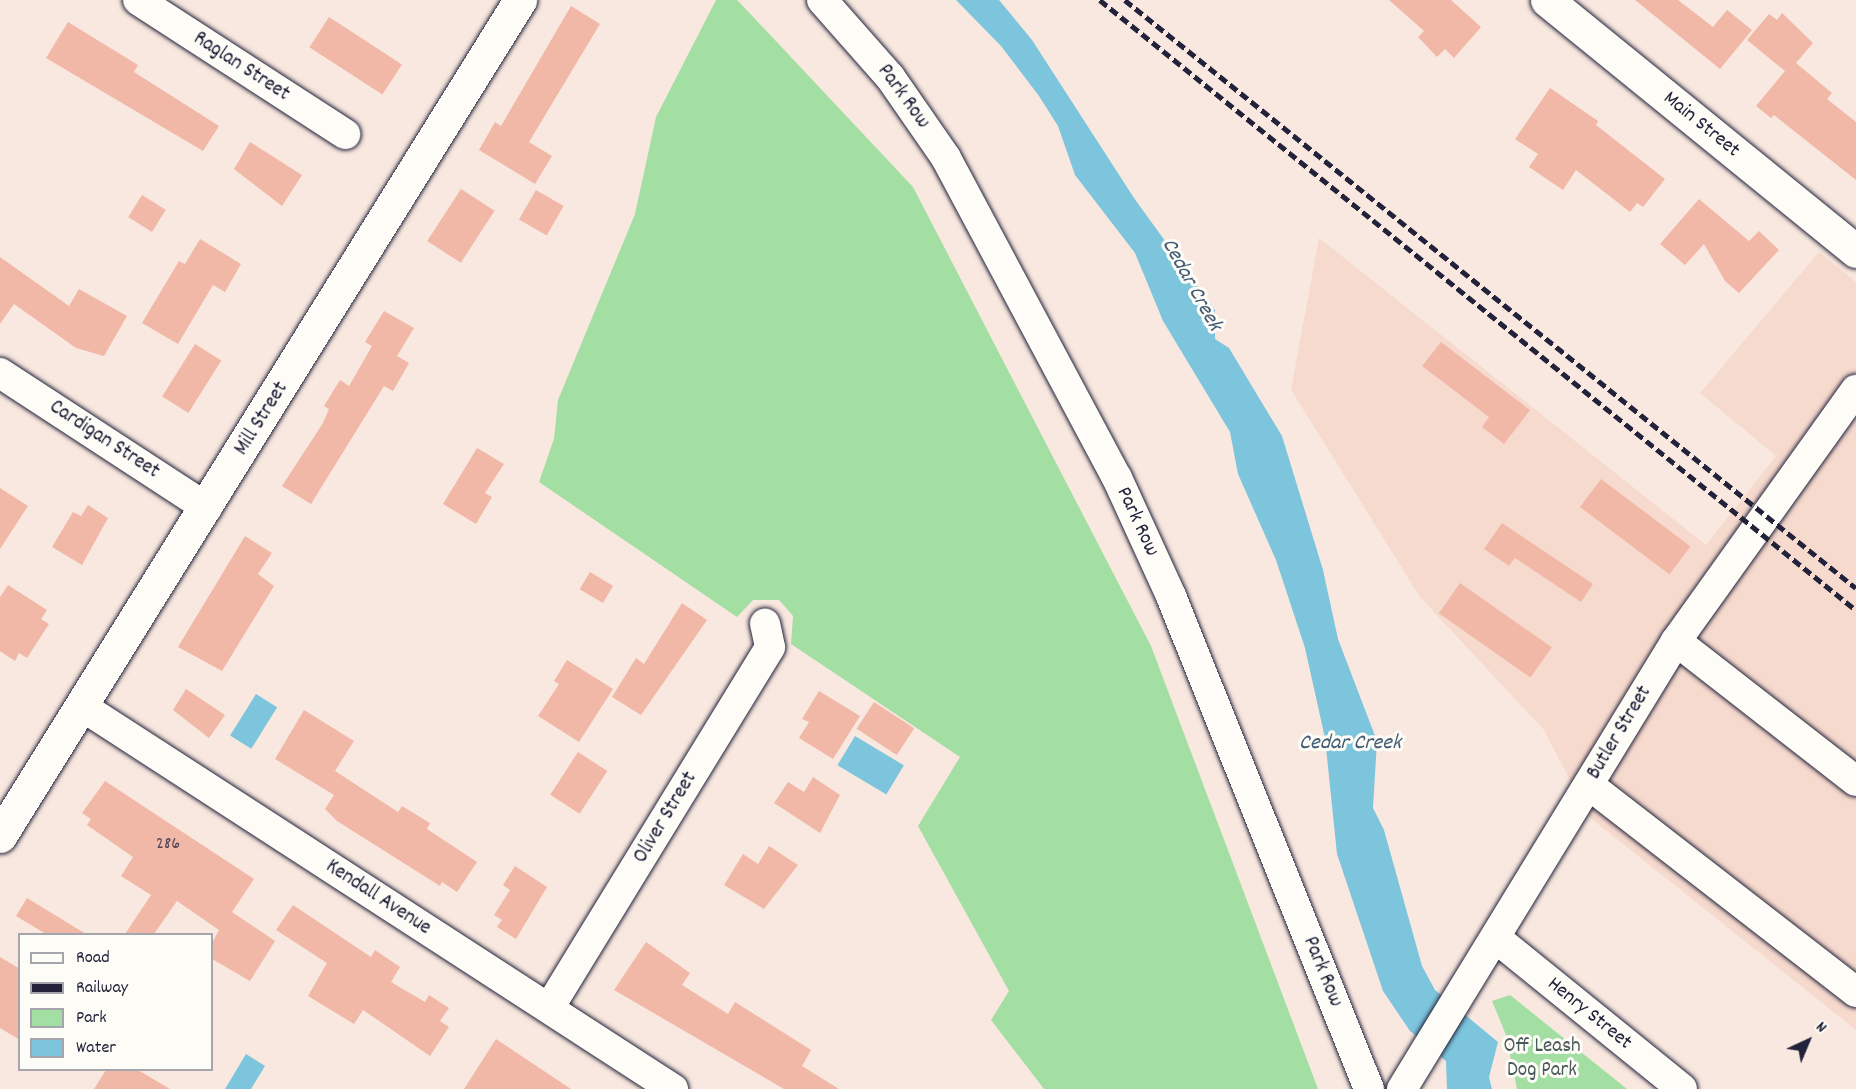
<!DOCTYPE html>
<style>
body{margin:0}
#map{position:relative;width:1856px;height:1089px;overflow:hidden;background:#f9e8df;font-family:Dekko,sans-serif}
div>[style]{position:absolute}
.built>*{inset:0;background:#f7dace}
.green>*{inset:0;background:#a3dea3}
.water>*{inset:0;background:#7dc5dd;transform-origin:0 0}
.building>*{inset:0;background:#f1b8a7;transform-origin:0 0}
.roads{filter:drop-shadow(0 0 2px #22223b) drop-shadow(0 0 2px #22223b)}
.minor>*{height:30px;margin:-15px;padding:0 15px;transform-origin:15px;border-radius:15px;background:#fdfcf7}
.major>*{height:33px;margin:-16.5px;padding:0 16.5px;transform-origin:16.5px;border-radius:16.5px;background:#fdfcf7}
.rail>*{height:4.5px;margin-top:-2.25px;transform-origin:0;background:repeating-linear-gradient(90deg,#22223b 0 9px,transparent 0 13.5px)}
span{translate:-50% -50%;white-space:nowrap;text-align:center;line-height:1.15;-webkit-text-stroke:6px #fdfcf7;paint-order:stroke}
.number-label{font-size:18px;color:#564856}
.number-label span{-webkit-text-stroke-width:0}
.street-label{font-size:21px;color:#22223b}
.park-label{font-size:21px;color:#495a5a}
.water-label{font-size:22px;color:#425b74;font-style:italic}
.legend{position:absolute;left:18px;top:933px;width:195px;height:138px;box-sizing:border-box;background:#fdfcf7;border:2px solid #a5a5ac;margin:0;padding:8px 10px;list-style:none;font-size:18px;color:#22223b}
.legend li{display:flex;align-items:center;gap:12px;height:30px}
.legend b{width:30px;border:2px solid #a5a5ac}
.north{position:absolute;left:1778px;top:1011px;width:60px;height:60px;-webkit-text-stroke:4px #fdfcf7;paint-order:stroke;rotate:44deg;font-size:16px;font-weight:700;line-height:24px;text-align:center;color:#22223b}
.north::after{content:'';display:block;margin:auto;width:21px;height:27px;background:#22223b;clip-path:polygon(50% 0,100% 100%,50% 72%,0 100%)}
</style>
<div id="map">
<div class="built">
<i style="clip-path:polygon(1319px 238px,1706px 545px,1776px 456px,1700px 393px,1819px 252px,1856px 282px,1856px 1030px,1589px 817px,1544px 730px,1420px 597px,1291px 390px)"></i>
</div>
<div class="green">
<i style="clip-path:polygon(716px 0,737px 0,742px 5px,913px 187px,1151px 646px,1318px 1089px,1044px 1089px,991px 1020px,1009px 991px,918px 826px,960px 757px,791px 644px,793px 616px,779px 600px,753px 600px,737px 617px,539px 482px,554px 439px,558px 400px,635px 214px,656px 117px)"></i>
<i style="clip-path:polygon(1510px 995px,1627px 1089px,1517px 1089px,1506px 1035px,1492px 1001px)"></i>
</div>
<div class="water">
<i style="clip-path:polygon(956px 0,999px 0,1032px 40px,1134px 198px,1215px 310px,1215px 339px,1229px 348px,1282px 436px,1323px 570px,1338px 639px,1377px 741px,1373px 808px,1384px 830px,1422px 966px,1435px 990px,1498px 1042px,1489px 1077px,1492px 1089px,1447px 1089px,1446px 1061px,1410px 1031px,1383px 991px,1337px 854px,1325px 738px,1305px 648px,1276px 560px,1238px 474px,1230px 432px,1163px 321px,1135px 253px,1075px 175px,1058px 126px,1039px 96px,1001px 46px)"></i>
<i style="left:256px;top:694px;width:25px;height:49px;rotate:32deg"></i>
<i style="left:855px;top:736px;width:57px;height:34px;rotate:31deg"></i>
<i style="clip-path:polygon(246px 1054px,265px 1066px,251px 1089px,225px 1089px)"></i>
</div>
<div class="building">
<i style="clip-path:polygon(1389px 0,1451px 0,1481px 27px,1454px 58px,1445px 49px,1437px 57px,1418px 37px,1424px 31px)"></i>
<i style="clip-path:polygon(1635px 0,1678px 0,1713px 27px,1727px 10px,1752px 30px,1720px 69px)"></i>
<i style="clip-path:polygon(571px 6px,600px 24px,529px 142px,552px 156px,535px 184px,479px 150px,495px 122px,501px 126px)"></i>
<i style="clip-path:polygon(1782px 13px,1813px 43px,1796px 63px,1832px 93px,1827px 99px,1856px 122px,1856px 180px,1774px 115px,1771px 118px,1756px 106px,1785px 71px,1747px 40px,1769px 14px,1777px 20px)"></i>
<i style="left:329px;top:17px;width:87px;height:36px;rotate:33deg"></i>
<i style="clip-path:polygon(68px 22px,138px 65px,134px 72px,219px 126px,203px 151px,46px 58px)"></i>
<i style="clip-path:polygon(1550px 88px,1598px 121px,1596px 125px,1665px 179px,1643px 207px,1637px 203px,1630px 212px,1576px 170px,1563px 190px,1529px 167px,1538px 154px,1515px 139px)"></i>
<i style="clip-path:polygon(250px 142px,302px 175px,282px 206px,234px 169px)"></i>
<i style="left:461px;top:189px;width:40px;height:62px;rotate:33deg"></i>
<i style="left:536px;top:190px;width:32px;height:34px;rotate:30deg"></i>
<i style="left:142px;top:195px;width:28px;height:26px;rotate:32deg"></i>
<i style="clip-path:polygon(1699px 199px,1749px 241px,1759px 231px,1779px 250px,1739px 293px,1725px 281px,1704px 244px,1685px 265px,1660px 244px)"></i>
<i style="clip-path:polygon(200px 239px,241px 264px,225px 292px,213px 285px,178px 344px,142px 323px,179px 261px,185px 264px)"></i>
<i style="clip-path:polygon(0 257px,69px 306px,79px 289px,127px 316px,104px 356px,76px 348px,14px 304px,0 324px)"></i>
<i style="clip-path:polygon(384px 311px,414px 328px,397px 356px,409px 363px,393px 391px,384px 386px,311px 504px,282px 486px,323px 423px,329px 409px,324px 406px,340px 380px,349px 386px,372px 346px,365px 342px)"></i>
<i style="clip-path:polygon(1441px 342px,1530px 410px,1504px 444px,1482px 427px,1489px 417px,1422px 366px)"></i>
<i style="left:195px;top:344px;width:31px;height:62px;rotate:32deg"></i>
<i style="clip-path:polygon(477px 448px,504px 464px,485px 493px,492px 497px,476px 524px,443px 504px)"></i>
<i style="left:1601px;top:479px;width:112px;height:35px;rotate:37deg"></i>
<i style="clip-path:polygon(0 488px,28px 506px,0 549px)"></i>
<i style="clip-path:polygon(88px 505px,108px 518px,82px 565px,52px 547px,73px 512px,81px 516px)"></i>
<i style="clip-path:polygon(1502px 523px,1593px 584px,1581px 602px,1515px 558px,1509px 566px,1484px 549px)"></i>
<i style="clip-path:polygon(245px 536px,272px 553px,258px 574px,274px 586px,222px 671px,178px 647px)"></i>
<i style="left:590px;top:572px;width:27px;height:20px;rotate:31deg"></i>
<i style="left:1460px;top:583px;width:112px;height:37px;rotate:35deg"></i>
<i style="clip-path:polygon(8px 585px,47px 610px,41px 619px,49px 624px,27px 658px,19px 653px,15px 661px,0 651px,0 597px)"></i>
<i style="clip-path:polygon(682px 603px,707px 620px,641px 715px,612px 697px,636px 658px,644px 664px)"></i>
<i style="clip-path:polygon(567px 660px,613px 689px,579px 742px,538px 716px,559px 684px,554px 681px)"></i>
<i style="clip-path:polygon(186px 689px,225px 715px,209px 738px,173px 710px)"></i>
<i style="clip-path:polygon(819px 691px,860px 716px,833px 759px,799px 738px,809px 722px,802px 719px)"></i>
<i style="left:874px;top:702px;width:48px;height:32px;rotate:33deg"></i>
<i style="clip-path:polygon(304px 710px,354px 741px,335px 771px,398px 812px,402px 806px,430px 823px,427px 829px,477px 862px,457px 892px,442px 882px,440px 886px,337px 821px,325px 809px,334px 795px,275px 759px)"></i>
<i style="left:578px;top:752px;width:35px;height:51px;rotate:33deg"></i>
<i style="clip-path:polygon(813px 777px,840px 795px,820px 833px,774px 803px,788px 782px,804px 792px)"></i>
<i style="clip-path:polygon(105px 781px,254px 879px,232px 912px,275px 941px,250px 981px,212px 959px,212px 943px,219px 930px,177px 901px,154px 934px,125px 934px,151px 895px,121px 876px,133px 857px,87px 825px,91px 819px,82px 813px)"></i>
<i style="clip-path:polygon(769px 846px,798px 865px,764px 909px,724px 885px,743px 854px,758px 864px)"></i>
<i style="clip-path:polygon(515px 866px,547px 887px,516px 939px,497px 927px,502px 920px,494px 915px,510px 890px,503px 885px)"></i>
<i style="clip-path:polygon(27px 898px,86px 934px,46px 934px,16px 916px)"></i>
<i style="clip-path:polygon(293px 905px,371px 957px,375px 950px,400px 967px,391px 982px,425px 1002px,429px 995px,449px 1008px,440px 1021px,449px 1027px,430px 1056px,363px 1010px,354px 1024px,308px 996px,327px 963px,276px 930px)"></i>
<i style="clip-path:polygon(646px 942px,690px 973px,682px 985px,728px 1014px,735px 1002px,811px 1050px,802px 1066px,839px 1089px,784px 1089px,614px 990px)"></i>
<i style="clip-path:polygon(0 957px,20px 969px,20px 1040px,0 1028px)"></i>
<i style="clip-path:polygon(496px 1039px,571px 1089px,464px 1089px)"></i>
<i style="clip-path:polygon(106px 1070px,138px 1070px,170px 1089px,94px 1089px)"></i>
</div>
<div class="roads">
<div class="minor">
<i style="left:138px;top:0;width:247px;rotate:32.9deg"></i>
<i style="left:822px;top:0;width:103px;rotate:48.6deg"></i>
<i style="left:890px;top:77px;width:98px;rotate:55.3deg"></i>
<i style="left:946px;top:158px;width:363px;rotate:61.9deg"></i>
<i style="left:1117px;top:478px;width:130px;rotate:65.4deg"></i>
<i style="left:1171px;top:596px;width:531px;rotate:68.12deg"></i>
<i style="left:0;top:373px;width:247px;rotate:33.1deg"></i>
<i style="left:1676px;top:641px;width:228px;rotate:37.9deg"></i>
<i style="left:83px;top:707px;width:703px;rotate:32.92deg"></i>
<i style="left:1589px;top:785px;width:338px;rotate:37.8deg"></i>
<i style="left:1497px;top:939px;width:238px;rotate:39deg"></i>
<i style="left:549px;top:1008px;width:423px;rotate:-58.5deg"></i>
<i style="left:770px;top:647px;width:24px;rotate:-102deg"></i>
<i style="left:1402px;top:1089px;width:525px;rotate:-58.55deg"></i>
<i style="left:1676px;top:641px;width:309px;rotate:-54.4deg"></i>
</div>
<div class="major">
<i style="left:1547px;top:0;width:398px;rotate:39.1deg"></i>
<i style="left:0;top:836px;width:985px;rotate:-58.12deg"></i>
</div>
</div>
<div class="rail">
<i style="left:1100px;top:0;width:971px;rotate:38.9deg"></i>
<i style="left:1125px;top:0;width:938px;rotate:38.81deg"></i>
</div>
<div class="number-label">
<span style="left:168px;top:845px">286</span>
</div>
<div class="street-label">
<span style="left:241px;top:67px;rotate:33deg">Raglan Street</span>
<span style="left:903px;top:97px;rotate:54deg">Park Row</span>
<span style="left:1701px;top:125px;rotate:39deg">Main Street</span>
<span style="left:262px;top:419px;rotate:-58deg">Mill Street</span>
<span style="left:104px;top:440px;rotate:33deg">Cardigan Street</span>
<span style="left:1137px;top:522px;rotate:65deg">Park Row</span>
<span style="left:1620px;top:733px;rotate:-59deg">Butler Street</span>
<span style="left:666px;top:818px;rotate:-59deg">Oliver Street</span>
<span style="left:378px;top:898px;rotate:33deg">Kendall Avenue</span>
<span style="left:1322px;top:972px;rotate:68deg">Park Row</span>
<span style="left:1589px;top:1014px;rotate:39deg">Henry Street</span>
</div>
<div class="park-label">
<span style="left:1542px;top:1059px">Off Leash<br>Dog Park</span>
</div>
<div class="water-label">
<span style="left:1191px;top:285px;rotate:61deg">Cedar Creek</span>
<span style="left:1350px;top:744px">Cedar Creek</span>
</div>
<ul class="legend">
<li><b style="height:8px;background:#fdfcf7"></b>Road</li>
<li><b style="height:8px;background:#22223b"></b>Railway</li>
<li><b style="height:16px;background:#a3dea3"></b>Park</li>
<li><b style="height:16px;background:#7dc5dd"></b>Water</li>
</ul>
<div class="north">N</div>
</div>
